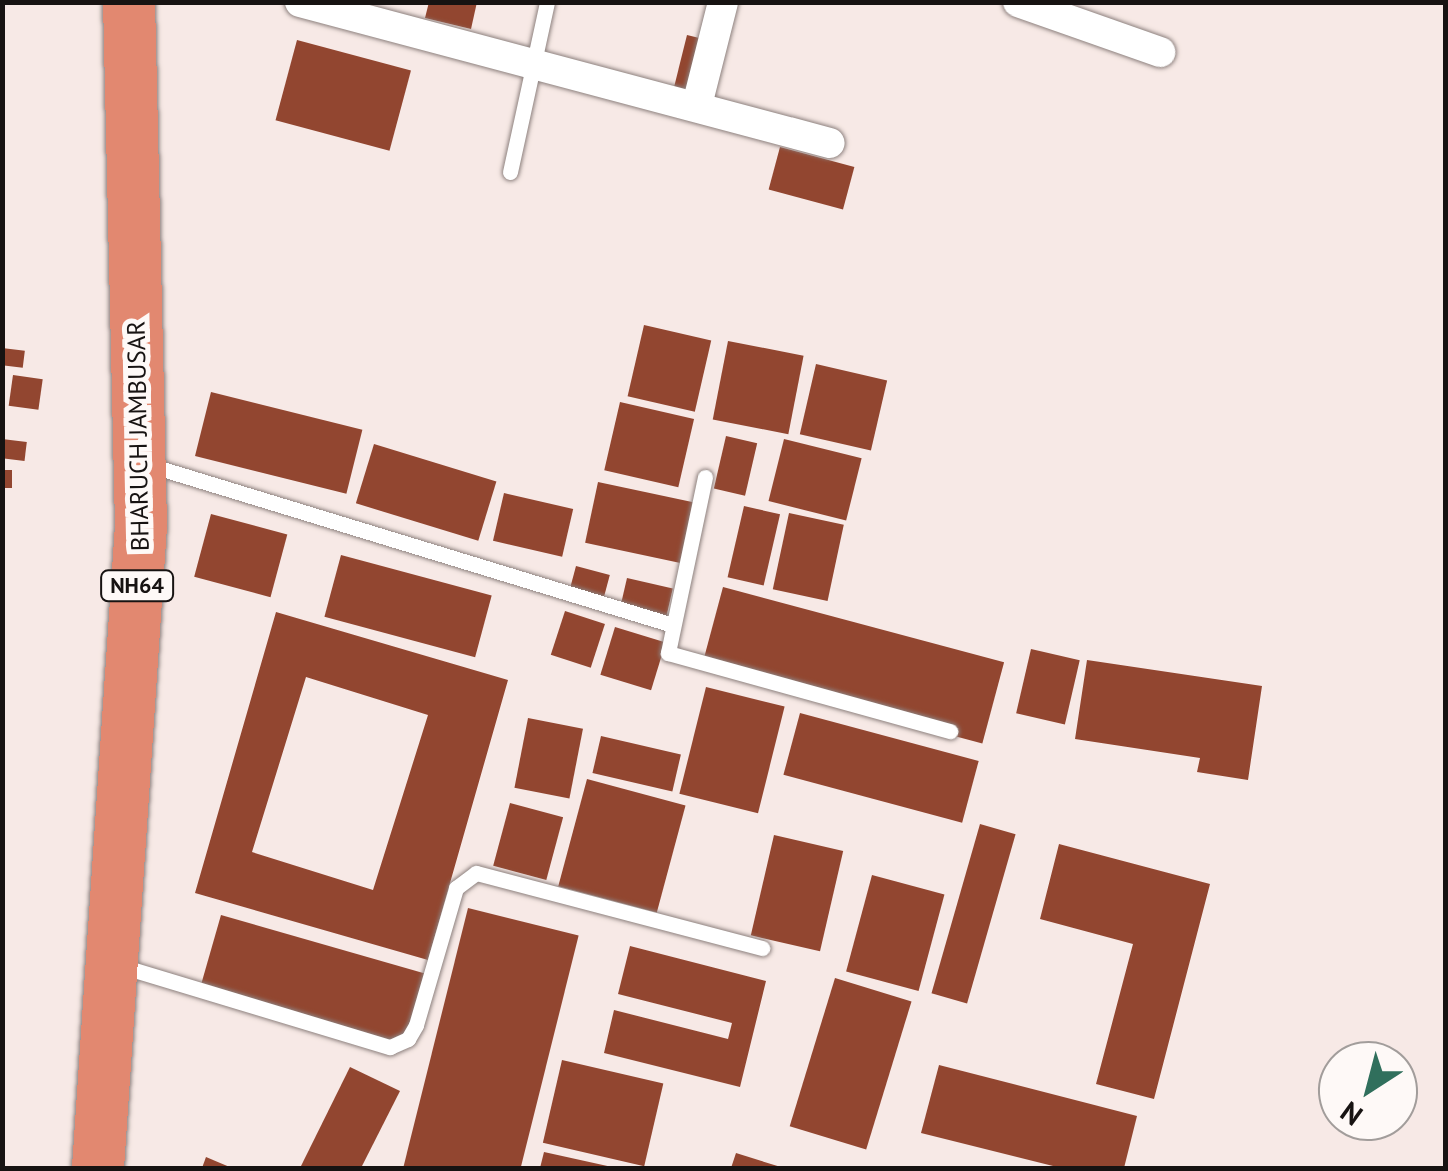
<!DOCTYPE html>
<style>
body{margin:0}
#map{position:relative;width:1448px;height:1171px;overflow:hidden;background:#f7e9e6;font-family:"PT Sans",sans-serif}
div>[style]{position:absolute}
.building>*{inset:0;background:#924630;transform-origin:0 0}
.roads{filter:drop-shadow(0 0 2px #8d817e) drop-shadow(0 0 2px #8d817e)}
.service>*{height:15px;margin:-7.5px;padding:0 7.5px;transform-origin:7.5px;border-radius:7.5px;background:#fff}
.minor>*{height:30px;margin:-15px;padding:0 15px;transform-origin:15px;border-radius:15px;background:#fff}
.trunk>*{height:52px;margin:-26px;padding:0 26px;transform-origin:26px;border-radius:26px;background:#e28870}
span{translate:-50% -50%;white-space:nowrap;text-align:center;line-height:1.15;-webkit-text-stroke:10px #fef9f7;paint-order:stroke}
.shield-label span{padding:2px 8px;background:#fef9f7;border:2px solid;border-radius:8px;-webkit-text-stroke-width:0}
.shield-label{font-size:22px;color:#171312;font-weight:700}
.street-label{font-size:25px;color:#171312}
.frame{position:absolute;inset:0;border:5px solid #171312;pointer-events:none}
.north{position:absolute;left:1318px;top:1041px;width:100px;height:100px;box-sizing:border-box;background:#fef9f7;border:2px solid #a29d9b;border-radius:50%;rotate:216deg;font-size:28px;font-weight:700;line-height:40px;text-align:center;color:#171312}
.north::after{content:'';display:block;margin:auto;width:35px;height:45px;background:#306f5c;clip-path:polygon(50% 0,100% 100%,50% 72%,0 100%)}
</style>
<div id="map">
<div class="building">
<i style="clip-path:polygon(429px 2px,477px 2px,471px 29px,425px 18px)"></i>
<i style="left:687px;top:35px;width:21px;height:54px;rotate:14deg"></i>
<i style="left:297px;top:40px;width:118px;height:83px;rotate:15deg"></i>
<i style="left:780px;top:147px;width:77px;height:44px;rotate:15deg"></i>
<i style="left:644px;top:325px;width:69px;height:73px;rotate:13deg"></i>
<i style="left:728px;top:341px;width:77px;height:80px;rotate:11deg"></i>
<i style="left:2px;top:348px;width:23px;height:17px;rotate:7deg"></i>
<i style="left:816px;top:364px;width:73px;height:72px;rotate:13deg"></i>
<i style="left:13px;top:375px;width:30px;height:31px;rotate:8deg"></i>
<i style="left:211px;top:392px;width:156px;height:66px;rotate:14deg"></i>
<i style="left:620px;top:402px;width:76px;height:70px;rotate:13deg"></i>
<i style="left:726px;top:436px;width:32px;height:54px;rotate:13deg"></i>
<i style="left:2px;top:439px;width:25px;height:19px;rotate:7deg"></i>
<i style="left:784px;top:439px;width:80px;height:64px;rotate:14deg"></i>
<i style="left:374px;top:444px;width:128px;height:62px;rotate:17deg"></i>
<i style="left:2px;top:470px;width:10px;height:18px"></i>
<i style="left:598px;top:482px;width:107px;height:62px;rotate:12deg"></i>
<i style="left:504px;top:493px;width:71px;height:49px;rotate:13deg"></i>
<i style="left:744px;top:506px;width:37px;height:73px;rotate:13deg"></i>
<i style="left:789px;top:513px;width:56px;height:78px;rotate:12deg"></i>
<i style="left:211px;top:514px;width:79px;height:65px;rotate:15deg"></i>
<i style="left:341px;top:555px;width:156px;height:64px;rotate:15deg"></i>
<i style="left:576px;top:566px;width:35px;height:33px;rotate:15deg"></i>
<i style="left:627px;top:578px;width:47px;height:35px;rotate:13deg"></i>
<i style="left:723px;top:587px;width:291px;height:84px;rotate:15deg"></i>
<i style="left:565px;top:611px;width:42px;height:46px;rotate:18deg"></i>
<i style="clip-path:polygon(evenodd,276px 612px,508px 680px,428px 960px,195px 893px,276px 612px,306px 677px,428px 715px,373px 890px,252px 852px,306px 677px)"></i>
<i style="left:615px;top:627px;width:53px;height:50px;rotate:17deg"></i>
<i style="left:1031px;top:649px;width:50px;height:66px;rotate:13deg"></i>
<i style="clip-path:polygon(1087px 660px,1262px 686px,1248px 780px,1197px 772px,1200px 758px,1075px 739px)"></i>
<i style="left:706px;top:687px;width:81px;height:110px;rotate:14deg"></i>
<i style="left:800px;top:713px;width:185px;height:64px;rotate:15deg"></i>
<i style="left:528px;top:718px;width:56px;height:71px;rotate:11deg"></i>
<i style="left:601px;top:736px;width:82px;height:38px;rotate:13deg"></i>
<i style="left:587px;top:779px;width:102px;height:111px;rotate:15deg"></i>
<i style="left:510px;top:803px;width:55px;height:65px;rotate:15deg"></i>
<i style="left:980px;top:824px;width:37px;height:176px;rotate:16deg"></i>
<i style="left:774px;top:835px;width:71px;height:103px;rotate:13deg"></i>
<i style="clip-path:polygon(1059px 844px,1210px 884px,1154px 1099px,1096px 1084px,1133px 944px,1040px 919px)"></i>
<i style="left:872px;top:875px;width:75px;height:100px;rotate:15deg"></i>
<i style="left:468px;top:908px;width:114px;height:268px;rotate:14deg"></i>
<i style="left:221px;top:915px;width:213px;height:79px;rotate:16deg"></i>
<i style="clip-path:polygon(630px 946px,766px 981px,740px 1087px,604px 1053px,614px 1010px,728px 1039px,732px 1023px,618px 994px)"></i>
<i style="left:835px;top:978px;width:80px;height:155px;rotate:17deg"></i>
<i style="left:562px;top:1060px;width:104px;height:85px;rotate:13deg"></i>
<i style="clip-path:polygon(939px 1065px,1137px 1116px,1124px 1168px,1061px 1168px,921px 1133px)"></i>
<i style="clip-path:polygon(350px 1067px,400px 1091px,361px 1168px,300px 1168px)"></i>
<i style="clip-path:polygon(544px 1152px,612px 1167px,612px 1168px,540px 1168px)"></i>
<i style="clip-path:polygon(736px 1153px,784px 1168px,731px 1168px)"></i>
<i style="clip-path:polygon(206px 1157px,232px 1168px,202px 1168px)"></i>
</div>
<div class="roads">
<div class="service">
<i style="left:510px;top:172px;width:174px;rotate:-77.7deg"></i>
<i style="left:146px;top:464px;width:551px;rotate:16.99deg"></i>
<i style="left:705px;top:477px;width:180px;rotate:101.9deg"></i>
<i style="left:668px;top:653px;width:293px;rotate:15.5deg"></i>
<i style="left:121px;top:966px;width:281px;rotate:16.8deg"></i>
<i style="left:390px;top:1047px;width:20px;rotate:-24deg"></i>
<i style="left:408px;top:1039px;width:16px;rotate:-60deg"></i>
<i style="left:416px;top:1025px;width:143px;rotate:-73.7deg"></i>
<i style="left:456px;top:888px;width:25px;rotate:-37deg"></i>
<i style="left:476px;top:873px;width:296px;rotate:14.7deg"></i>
</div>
<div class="minor">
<i style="left:300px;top:2px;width:548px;rotate:14.9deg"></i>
<i style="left:1018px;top:2px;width:151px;rotate:19.4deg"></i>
<i style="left:697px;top:105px;width:106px;rotate:-75.8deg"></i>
</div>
<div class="trunk">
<i style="left:98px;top:1168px;width:644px;rotate:-86.17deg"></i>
<i style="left:141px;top:525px;width:523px;rotate:-91.31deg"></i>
</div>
</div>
<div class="shield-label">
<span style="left:137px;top:586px">NH64</span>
</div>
<div class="street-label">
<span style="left:138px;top:436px;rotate:-91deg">BHARUCH JAMBUSAR</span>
</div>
<div class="frame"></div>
<div class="north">N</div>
</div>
